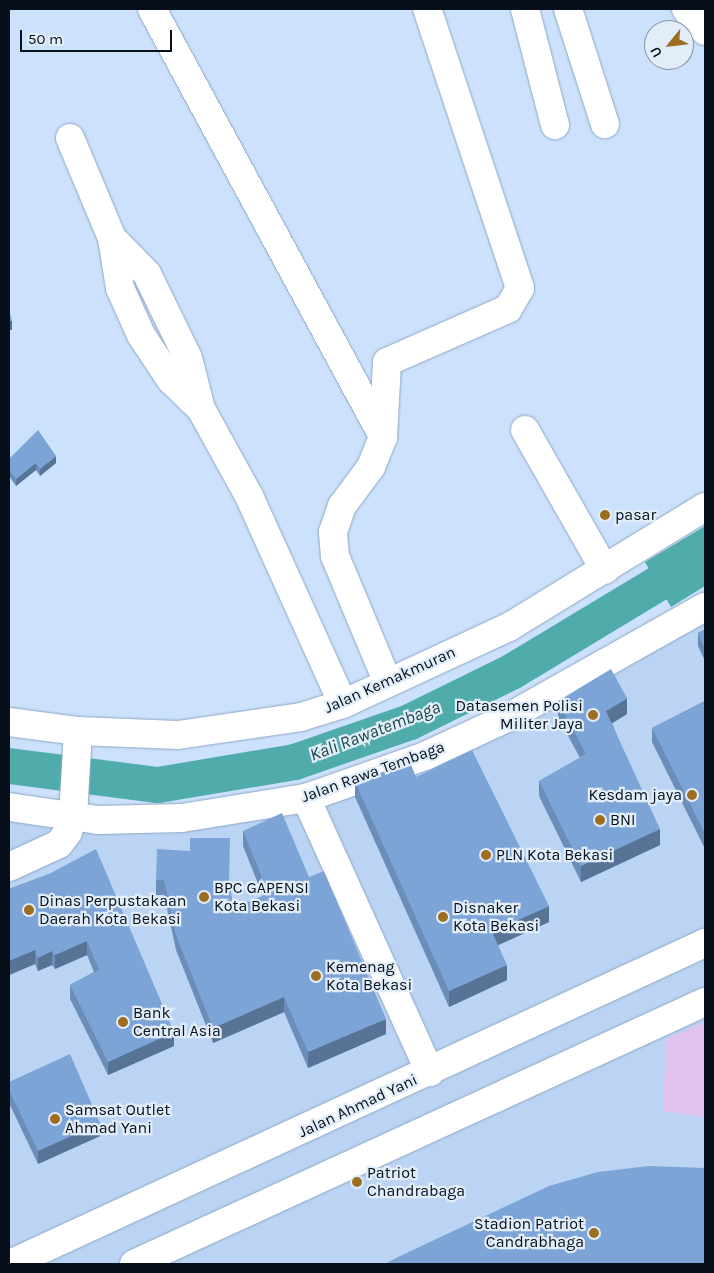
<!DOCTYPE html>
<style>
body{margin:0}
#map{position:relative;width:714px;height:1273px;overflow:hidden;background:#cce1fb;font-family:Karla,sans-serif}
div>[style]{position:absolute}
.built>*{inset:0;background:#bbd4f3}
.green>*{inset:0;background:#dfc2ee}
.water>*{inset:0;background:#50acab}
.river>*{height:36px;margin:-18px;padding:0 18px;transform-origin:18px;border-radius:18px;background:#50acab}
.roads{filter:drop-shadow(0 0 1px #8ea7c6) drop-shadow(0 0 1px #8ea7c6)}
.minor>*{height:28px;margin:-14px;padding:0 14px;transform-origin:14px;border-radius:14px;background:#fff}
.highway>*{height:28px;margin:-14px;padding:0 14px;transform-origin:14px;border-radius:14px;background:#fff}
.wall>*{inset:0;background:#6b8db9}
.shaded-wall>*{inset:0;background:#577396;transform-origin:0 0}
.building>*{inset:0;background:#7ca4d7}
.dots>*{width:14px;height:14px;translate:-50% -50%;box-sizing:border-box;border:2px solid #e2edfa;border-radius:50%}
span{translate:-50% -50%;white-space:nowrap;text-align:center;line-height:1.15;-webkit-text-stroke:4.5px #e2edfa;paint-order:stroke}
.poi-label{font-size:16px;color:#070f1a}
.left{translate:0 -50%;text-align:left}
.right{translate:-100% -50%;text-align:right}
.street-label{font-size:16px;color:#070f1a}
.water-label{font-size:18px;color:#1c4746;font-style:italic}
.frame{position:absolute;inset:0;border:10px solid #070f1a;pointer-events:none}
.north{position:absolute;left:644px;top:20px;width:50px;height:50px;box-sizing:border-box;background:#e2edfa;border:1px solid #8a94a0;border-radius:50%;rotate:241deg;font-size:14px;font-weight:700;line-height:20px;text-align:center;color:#070f1a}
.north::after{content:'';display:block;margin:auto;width:18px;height:22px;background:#9d6d20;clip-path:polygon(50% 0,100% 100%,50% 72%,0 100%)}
.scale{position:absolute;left:20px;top:30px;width:152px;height:22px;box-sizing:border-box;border:2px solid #070f1a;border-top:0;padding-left:6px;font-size:15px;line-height:18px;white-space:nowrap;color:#070f1a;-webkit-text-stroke:4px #e2edfa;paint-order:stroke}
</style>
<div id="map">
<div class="built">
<i style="clip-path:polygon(705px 605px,705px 1264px,9px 1264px,9px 798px,182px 818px,425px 756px)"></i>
</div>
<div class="green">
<i style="clip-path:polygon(705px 1022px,705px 1117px,663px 1111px,666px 1039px)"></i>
</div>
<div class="water">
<i style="clip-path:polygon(705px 526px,705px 586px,671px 607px,645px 562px)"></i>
</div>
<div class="river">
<i style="left:9px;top:766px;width:150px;rotate:7.3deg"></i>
<i style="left:158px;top:785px;width:139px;rotate:-9.5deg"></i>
<i style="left:295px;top:762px;width:122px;rotate:-19.2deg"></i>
<i style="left:410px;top:722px;width:115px;rotate:-26.3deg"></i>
<i style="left:513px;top:671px;width:224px;rotate:-31.1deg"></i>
</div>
<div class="roads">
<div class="minor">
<i style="left:152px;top:9px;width:486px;rotate:61.6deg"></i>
<i style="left:525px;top:9px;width:120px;rotate:75.5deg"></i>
<i style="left:568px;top:9px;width:121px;rotate:72.2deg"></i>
<i style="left:686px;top:9px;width:29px;rotate:49deg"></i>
<i style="left:70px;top:138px;width:108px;rotate:67.2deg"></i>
<i style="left:112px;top:238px;width:50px;rotate:45.8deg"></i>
<i style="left:147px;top:274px;width:93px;rotate:64deg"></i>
<i style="left:188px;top:358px;width:53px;rotate:75.7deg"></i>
<i style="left:201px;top:409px;width:99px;rotate:61.1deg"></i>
<i style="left:249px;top:496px;width:228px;rotate:65.7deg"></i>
<i style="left:112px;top:238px;width:51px;rotate:80.9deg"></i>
<i style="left:120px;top:288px;width:51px;rotate:65.9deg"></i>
<i style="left:141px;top:335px;width:54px;rotate:56.3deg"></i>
<i style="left:171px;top:380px;width:42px;rotate:44deg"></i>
<i style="left:525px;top:430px;width:161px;rotate:60.3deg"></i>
<i style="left:388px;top:683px;width:138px;rotate:-112.7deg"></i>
<i style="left:335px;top:556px;width:24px;rotate:-95deg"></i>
<i style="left:333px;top:532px;width:28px;rotate:-71deg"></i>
<i style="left:342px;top:506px;width:49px;rotate:-53.4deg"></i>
<i style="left:371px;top:467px;width:32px;rotate:-68deg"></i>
<i style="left:383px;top:437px;width:75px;rotate:-86.9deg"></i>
<i style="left:387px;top:362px;width:132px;rotate:-23.7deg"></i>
<i style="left:508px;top:309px;width:24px;rotate:-60deg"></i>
<i style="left:520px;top:288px;width:294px;rotate:-108.4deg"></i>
<i style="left:9px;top:722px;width:70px;rotate:7.4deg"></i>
<i style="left:78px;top:731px;width:100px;rotate:2.3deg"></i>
<i style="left:178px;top:735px;width:124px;rotate:-8.3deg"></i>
<i style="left:301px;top:717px;width:44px;rotate:-17.2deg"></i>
<i style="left:343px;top:704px;width:183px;rotate:-24.9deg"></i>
<i style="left:509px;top:627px;width:230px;rotate:-31.5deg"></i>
<i style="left:306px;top:798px;width:301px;rotate:65.7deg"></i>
<i style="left:9px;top:807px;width:90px;rotate:8.3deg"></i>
<i style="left:98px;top:820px;width:84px;rotate:-1.4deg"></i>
<i style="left:182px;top:818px;width:126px;rotate:-9.2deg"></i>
<i style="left:306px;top:798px;width:126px;rotate:-19.4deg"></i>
<i style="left:425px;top:756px;width:90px;rotate:-24.9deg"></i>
<i style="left:507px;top:718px;width:227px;rotate:-29.3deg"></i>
<i style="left:9px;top:867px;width:55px;rotate:-24.7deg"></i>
<i style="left:59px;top:844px;width:15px;rotate:-53deg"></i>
<i style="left:68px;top:832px;width:17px;rotate:-73deg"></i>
<i style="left:73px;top:816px;width:85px;rotate:-86.6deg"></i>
</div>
<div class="highway">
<i style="left:10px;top:1264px;width:766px;rotate:-24.79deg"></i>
<i style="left:134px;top:1264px;width:628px;rotate:-24.65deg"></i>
</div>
</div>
<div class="wall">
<i style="clip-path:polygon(9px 459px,56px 463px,40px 476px,36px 470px,16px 486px,9px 476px)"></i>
<i style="clip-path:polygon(705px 629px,705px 661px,698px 646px,698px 633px)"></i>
<i style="clip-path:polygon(558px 701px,627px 714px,612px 723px,660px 845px,581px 882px,539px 796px,539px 781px,580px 758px,558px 717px)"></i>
<i style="clip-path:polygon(705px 701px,705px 849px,652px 742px,652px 728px)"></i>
<i style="clip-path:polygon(416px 777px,549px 922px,498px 945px,507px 980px,449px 1007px,355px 797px,355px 782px)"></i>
<i style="clip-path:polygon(243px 831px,309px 877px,386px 1034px,308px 1068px,284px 1012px,213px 1043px,176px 950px,164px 895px,156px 895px,156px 880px,190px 851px,229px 885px,234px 908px,263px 896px,243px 846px)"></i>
<i style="clip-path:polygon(49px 874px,174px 1046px,108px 1075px,70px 999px,70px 985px,94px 972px,87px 955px,55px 969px,52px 965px,38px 971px,35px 964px,9px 975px,9px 889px)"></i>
<i style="clip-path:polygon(9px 1082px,100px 1136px,38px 1164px,9px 1103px)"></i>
</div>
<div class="shaded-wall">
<i style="left:9px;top:321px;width:3px;height:9px"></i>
<i style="clip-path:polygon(56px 456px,56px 463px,40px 476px,40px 469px)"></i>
<i style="clip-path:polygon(36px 463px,36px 470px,16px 486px,16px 479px)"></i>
<i style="clip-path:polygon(627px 698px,627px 714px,606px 727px,606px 711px)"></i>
<i style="clip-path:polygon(660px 829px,660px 845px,581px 882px,581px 866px)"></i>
<i style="clip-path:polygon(549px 906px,549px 922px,492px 948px,492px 932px)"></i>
<i style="clip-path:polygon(87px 941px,87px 955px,55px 969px,55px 955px)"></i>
<i style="clip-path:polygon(35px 950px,35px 964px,9px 975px,9px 961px)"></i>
<i style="clip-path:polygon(52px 951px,52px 965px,38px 971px,38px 958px)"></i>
<i style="clip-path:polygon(507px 965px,507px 980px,449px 1007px,449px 991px)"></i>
<i style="clip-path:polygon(284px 997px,284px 1012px,213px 1043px,213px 1028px)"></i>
<i style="clip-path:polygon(386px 1019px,386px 1034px,308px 1068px,308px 1052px)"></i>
<i style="clip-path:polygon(174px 1032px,174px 1046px,108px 1075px,108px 1062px)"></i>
<i style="clip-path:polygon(100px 1123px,100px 1136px,38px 1164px,38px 1151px)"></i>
</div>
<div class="building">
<i style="clip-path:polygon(9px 309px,12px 321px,9px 321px)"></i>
<i style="clip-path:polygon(38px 430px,56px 456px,40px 469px,36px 463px,16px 479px,9px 469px,9px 459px)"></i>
<i style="clip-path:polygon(705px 629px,705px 649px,698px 633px)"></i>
<i style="clip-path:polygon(611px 669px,627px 698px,606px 711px,660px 829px,581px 866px,539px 781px,586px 754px,558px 701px)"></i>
<i style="clip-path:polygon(705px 701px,705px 834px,652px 728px)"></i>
<i style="clip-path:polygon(472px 750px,549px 906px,492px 932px,507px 965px,449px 991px,355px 782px,410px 762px,416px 777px)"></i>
<i style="clip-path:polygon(282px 813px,309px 877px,324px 871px,386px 1019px,308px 1052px,284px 997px,213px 1028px,176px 935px,164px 880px,156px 880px,157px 849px,190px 851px,190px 838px,230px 838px,229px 884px,234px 908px,269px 894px,243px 831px)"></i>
<i style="clip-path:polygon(96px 849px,174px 1032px,108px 1062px,70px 985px,99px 970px,87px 941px,55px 955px,52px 951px,38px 958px,35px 950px,9px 961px,9px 889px,49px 874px)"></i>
<i style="clip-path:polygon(70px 1054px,100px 1123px,38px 1151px,9px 1090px,9px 1082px)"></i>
<i style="clip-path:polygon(649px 1166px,705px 1168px,705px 1264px,385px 1264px,398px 1257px,549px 1186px,598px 1172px)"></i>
</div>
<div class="dots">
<i style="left:605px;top:515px;background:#9d6d20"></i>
<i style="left:593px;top:715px;background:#9d6d20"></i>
<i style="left:692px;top:795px;background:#9d6d20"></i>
<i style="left:600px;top:820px;background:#9d6d20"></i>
<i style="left:486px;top:855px;background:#9d6d20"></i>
<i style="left:204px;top:897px;background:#9d6d20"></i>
<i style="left:29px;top:910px;background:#9d6d20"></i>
<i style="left:443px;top:917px;background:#9d6d20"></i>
<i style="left:316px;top:976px;background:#9d6d20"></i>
<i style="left:123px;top:1022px;background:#9d6d20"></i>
<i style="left:55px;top:1119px;background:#9d6d20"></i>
<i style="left:357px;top:1182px;background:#9d6d20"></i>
<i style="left:594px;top:1233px;background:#9d6d20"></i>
</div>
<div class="poi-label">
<span class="left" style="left:615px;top:515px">pasar</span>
<span class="right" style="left:583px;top:715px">Datasemen Polisi<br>Militer Jaya</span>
<span class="right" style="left:682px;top:795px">Kesdam jaya</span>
<span class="left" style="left:610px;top:820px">BNI</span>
<span class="left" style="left:496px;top:855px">PLN Kota Bekasi</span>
<span class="left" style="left:214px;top:897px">BPC GAPENSI<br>Kota Bekasi</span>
<span class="left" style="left:39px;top:910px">Dinas Perpustakaan<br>Daerah Kota Bekasi</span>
<span class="left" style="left:453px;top:917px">Disnaker<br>Kota Bekasi</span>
<span class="left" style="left:326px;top:976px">Kemenag<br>Kota Bekasi</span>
<span class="left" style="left:133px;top:1022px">Bank<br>Central Asia</span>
<span class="left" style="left:65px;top:1119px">Samsat Outlet<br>Ahmad Yani</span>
<span class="left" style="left:367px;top:1182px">Patriot<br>Chandrabaga</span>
<span class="right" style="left:584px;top:1233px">Stadion Patriot<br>Candrabhaga</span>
</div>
<div class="street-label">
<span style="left:390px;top:680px;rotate:-24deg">Jalan Kemakmuran</span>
<span style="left:373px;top:772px;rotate:-20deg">Jalan Rawa Tembaga</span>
<span style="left:358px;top:1106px;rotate:-25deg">Jalan Ahmad Yani</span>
</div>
<div class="water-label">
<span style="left:375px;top:731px;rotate:-21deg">Kali Rawatembaga</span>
</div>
<div class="frame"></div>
<div class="north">U</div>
<div class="scale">50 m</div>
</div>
